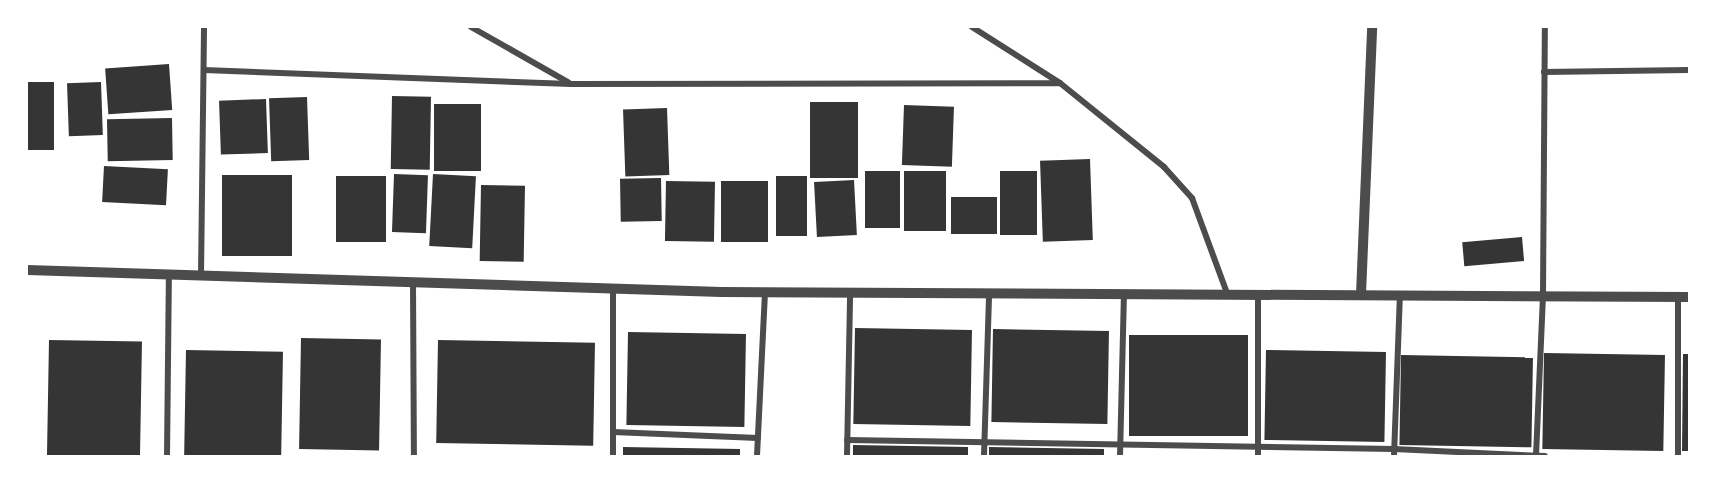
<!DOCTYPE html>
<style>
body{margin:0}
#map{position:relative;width:1716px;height:483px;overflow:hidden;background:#fff;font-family:"Alegreya Sans",sans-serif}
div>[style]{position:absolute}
.building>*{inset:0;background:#353535;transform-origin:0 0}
.minor>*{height:6px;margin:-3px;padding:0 3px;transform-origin:3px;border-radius:3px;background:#4c4c4c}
.tertiary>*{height:10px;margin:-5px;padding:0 5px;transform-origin:5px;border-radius:5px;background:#4c4c4c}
span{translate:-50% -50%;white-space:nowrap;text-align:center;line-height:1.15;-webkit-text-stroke:5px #fff;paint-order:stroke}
.frame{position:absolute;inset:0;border:28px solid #fff;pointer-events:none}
</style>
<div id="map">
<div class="building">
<i style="left:169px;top:64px;width:46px;height:64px;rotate:86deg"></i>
<i style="left:27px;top:82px;width:27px;height:68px"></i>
<i style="left:101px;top:82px;width:53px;height:34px;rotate:88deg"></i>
<i style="left:392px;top:96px;width:39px;height:73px;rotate:1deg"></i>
<i style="left:307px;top:97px;width:63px;height:38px;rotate:88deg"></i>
<i style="left:266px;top:99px;width:54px;height:47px;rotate:88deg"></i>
<i style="left:810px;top:102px;width:48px;height:76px"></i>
<i style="left:434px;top:104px;width:47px;height:67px"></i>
<i style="left:904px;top:105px;width:50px;height:60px;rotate:2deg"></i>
<i style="left:667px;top:108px;width:67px;height:44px;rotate:88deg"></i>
<i style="left:172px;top:118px;width:42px;height:65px;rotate:89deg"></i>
<i style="left:1090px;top:159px;width:81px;height:50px;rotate:88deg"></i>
<i style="left:104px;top:166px;width:64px;height:36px;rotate:3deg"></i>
<i style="left:865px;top:171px;width:35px;height:57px"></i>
<i style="left:904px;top:171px;width:42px;height:60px"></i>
<i style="left:1000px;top:171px;width:37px;height:64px"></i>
<i style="left:394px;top:174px;width:34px;height:58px;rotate:2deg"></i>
<i style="left:433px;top:174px;width:43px;height:72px;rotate:3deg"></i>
<i style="left:222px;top:175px;width:70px;height:81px"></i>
<i style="left:336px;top:176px;width:50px;height:66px"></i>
<i style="left:776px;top:176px;width:31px;height:60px"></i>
<i style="left:661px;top:178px;width:43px;height:41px;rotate:89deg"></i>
<i style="left:854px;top:180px;width:55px;height:40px;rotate:87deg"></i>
<i style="left:666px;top:181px;width:49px;height:60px;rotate:1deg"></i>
<i style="left:721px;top:181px;width:47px;height:61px"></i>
<i style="left:481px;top:185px;width:44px;height:76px;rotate:1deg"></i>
<i style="left:951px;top:197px;width:46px;height:37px"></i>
<i style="left:1522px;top:237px;width:24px;height:60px;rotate:85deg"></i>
<i style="left:855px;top:328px;width:117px;height:96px;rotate:1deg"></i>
<i style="left:993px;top:329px;width:116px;height:93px;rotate:1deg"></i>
<i style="left:628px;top:332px;width:118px;height:93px;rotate:1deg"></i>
<i style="left:1129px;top:335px;width:119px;height:101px"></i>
<i style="left:301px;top:338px;width:80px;height:111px;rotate:1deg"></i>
<i style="left:49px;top:340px;width:93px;height:116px;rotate:1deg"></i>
<i style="left:438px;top:340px;width:157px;height:103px;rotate:1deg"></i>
<i style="left:186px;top:350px;width:97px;height:106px;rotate:1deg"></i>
<i style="left:1266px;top:350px;width:120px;height:90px;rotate:1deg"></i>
<i style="left:1544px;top:353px;width:121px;height:96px;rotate:1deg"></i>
<i style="clip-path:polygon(1683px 354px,1689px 354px,1689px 451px,1682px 451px)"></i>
<i style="left:1401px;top:355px;width:132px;height:90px;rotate:1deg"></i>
<i style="clip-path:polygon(853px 445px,968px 447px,968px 456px,853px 456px)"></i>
<i style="clip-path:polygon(623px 447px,740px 449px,740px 456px,623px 456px)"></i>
<i style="clip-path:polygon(989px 447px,1104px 449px,1104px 456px,989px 456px)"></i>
</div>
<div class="minor">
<i style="left:471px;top:27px;width:112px;rotate:29.6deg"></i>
<i style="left:972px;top:27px;width:104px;rotate:32.5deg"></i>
<i style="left:1060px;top:83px;width:134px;rotate:38.9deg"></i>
<i style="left:1164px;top:167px;width:42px;rotate:47.9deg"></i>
<i style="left:1192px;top:198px;width:101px;rotate:69.8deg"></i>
<i style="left:204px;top:70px;width:367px;rotate:2.2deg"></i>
<i style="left:571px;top:84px;width:489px;rotate:-0.1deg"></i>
<i style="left:1544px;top:72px;width:145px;rotate:-0.8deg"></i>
<i style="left:201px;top:275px;width:248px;rotate:-89.3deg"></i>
<i style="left:413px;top:282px;width:174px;rotate:89.7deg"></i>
<i style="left:1678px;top:296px;width:160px;rotate:90deg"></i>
<i style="left:613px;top:432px;width:145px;rotate:2.4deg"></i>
<i style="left:847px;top:440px;width:547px;rotate:0.94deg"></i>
<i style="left:1394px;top:449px;width:151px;rotate:2.7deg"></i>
<i style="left:167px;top:456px;width:182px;rotate:-89.4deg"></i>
<i style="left:613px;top:456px;width:167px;rotate:-90deg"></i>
<i style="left:757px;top:456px;width:164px;rotate:-87.2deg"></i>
<i style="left:847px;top:456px;width:163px;rotate:-88.9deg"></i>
<i style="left:984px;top:456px;width:163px;rotate:-88.2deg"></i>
<i style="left:1120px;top:456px;width:163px;rotate:-88.6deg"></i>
<i style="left:1258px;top:456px;width:161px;rotate:-90deg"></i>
<i style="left:1394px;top:456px;width:162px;rotate:-87.9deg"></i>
<i style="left:1536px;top:456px;width:162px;rotate:-87.5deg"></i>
<i style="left:1543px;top:294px;width:267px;rotate:-89.6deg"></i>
</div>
<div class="tertiary">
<i style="left:27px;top:270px;width:695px;rotate:1.81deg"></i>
<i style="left:722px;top:292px;width:967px;rotate:0.3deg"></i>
<i style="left:1361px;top:294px;width:267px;rotate:-87.6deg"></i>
</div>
<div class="frame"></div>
</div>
